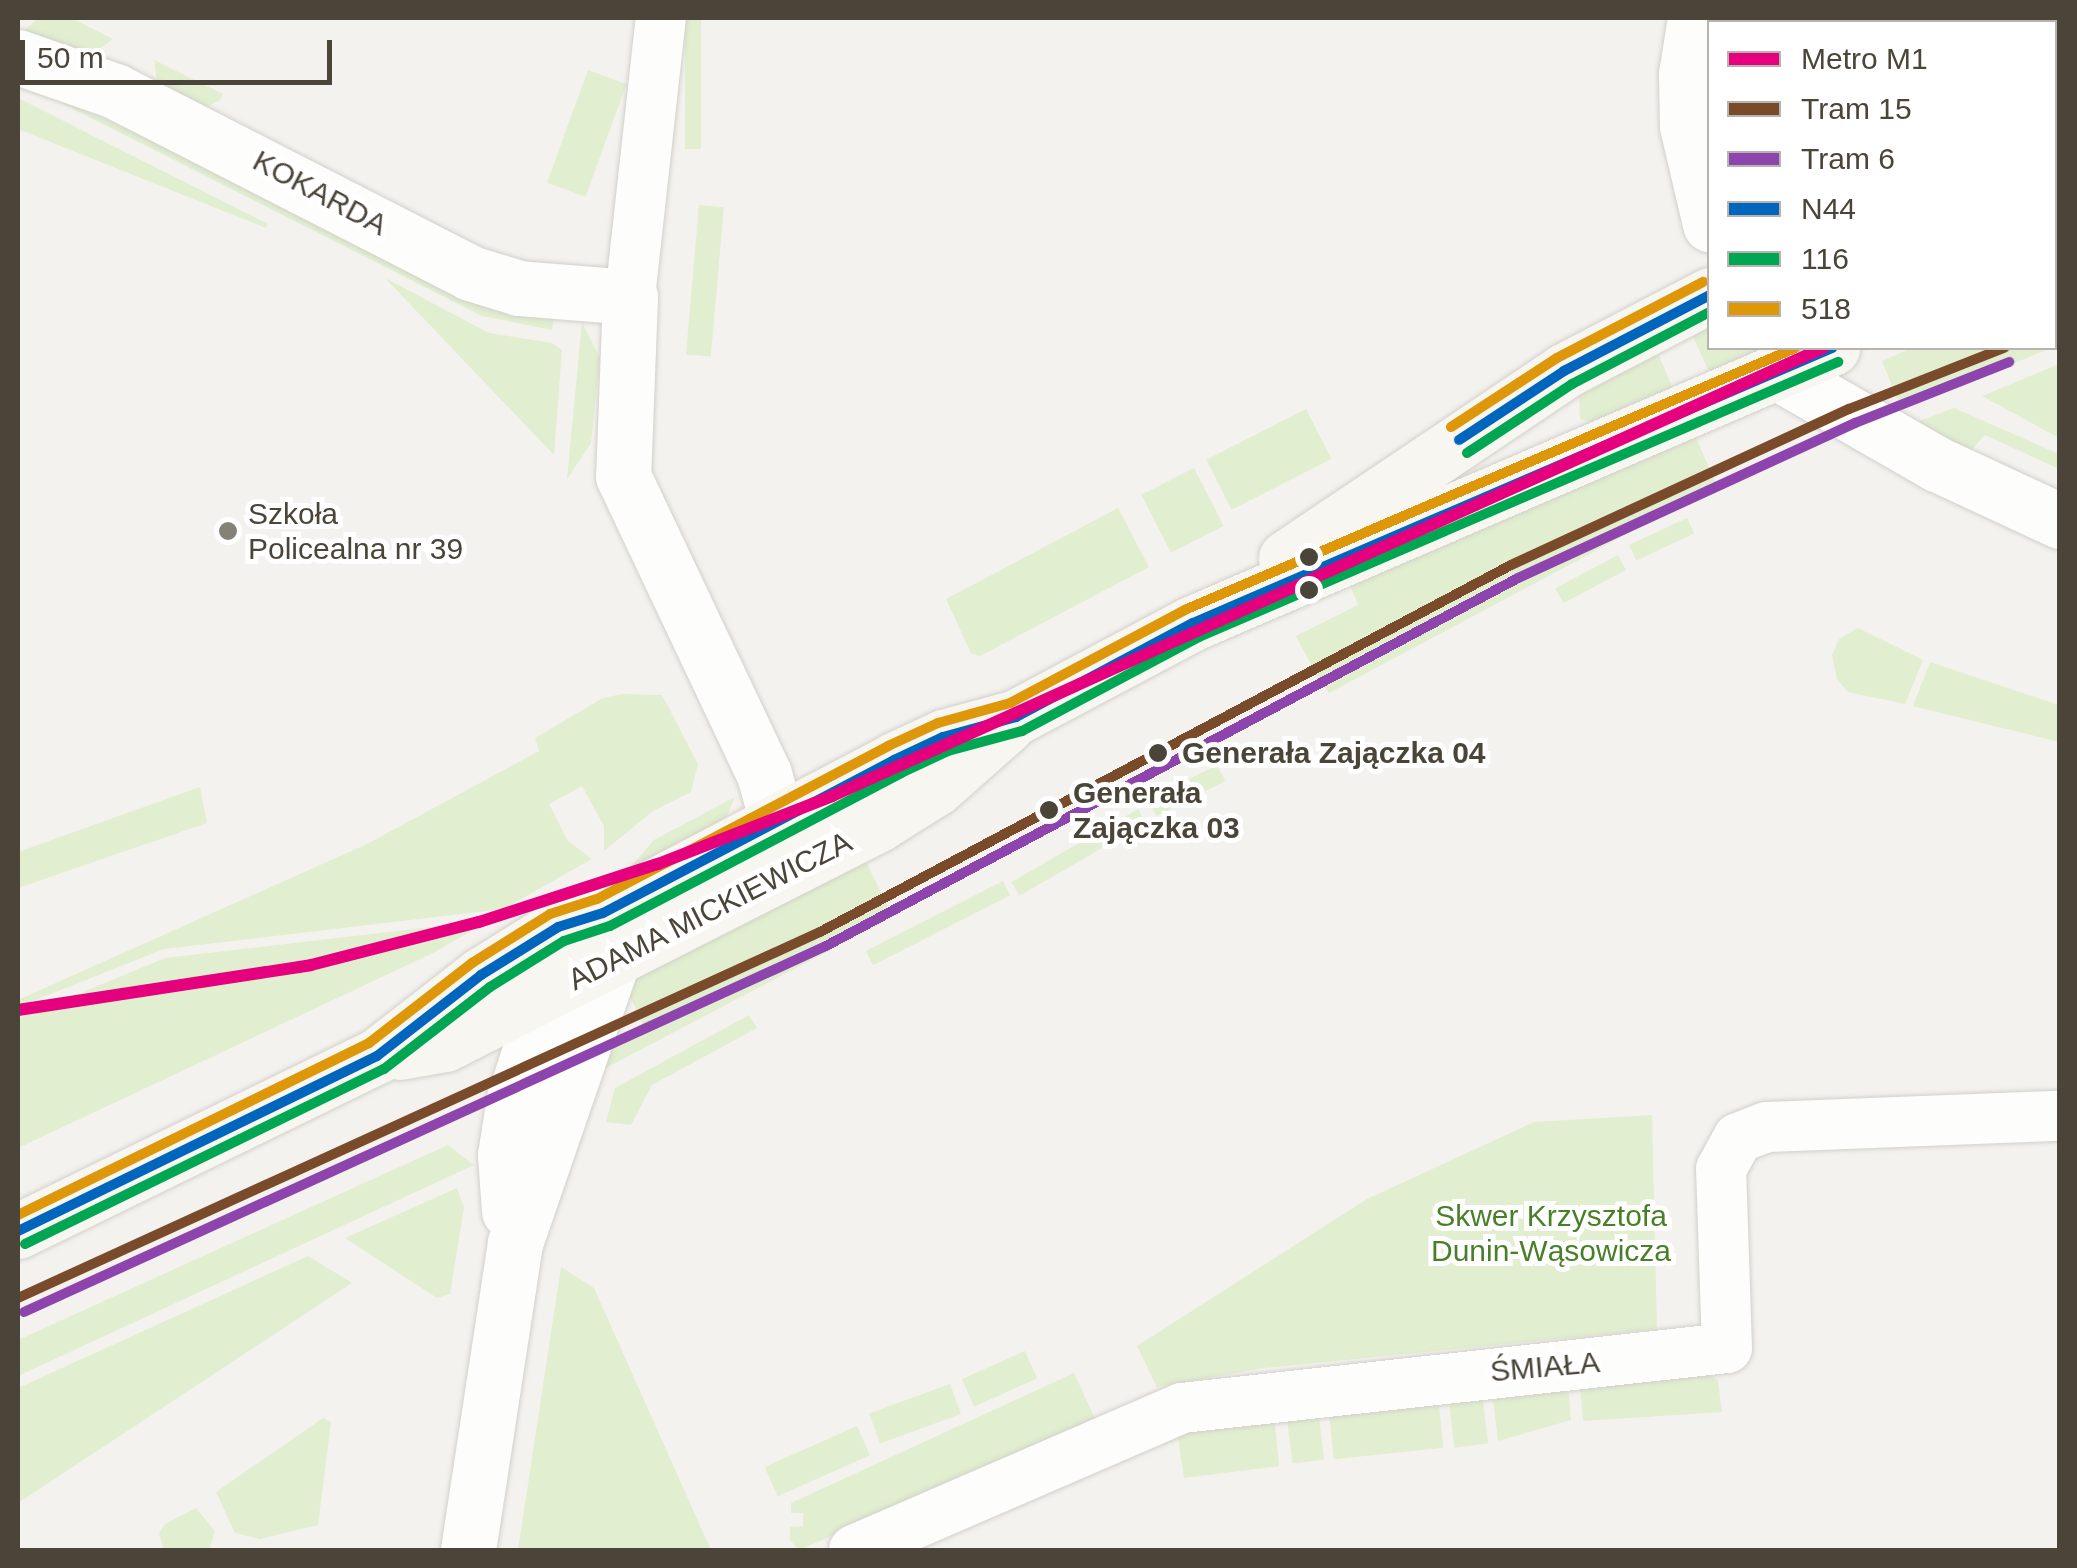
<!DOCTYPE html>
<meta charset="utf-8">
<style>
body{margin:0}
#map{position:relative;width:2077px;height:1568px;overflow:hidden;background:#f4f2ee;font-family:Arial,sans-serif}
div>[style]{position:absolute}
.green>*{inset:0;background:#e1eecf;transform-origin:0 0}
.roads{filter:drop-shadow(0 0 2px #d2d0cb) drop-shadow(0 0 2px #d2d0cb)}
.minor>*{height:50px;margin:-25px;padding:0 25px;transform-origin:25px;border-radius:25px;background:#fdfdfc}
.tertiary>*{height:55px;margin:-27.5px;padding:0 27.5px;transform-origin:27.5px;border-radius:27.5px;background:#fdfdfc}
.secondary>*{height:55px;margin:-27.5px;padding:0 27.5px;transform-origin:27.5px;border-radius:27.5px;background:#f7f6f1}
.bus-1>*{height:10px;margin:-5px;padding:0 5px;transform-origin:5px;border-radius:5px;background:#0065bd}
.bus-2>*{height:10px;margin:-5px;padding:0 5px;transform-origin:5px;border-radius:5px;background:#00a651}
.bus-3>*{height:10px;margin:-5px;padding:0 5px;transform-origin:5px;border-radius:5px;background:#dd9709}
.tram-1>*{height:10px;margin:-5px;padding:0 5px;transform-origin:5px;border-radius:5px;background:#7a4b2a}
.tram-2>*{height:10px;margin:-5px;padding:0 5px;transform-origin:5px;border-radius:5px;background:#8e44ad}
.metro-1>*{height:12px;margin:-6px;padding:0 6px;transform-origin:6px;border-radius:6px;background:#e5007d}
.dots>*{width:28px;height:28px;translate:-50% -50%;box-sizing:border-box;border:5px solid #fff;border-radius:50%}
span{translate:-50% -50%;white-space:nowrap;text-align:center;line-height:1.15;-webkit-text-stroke:10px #fff;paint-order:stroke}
.street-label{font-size:30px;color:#4b4439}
.poi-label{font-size:30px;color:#4b4439}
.left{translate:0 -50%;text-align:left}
.stop-label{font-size:30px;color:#4b4439;font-weight:700}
.park-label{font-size:30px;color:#4a7f2a}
.frame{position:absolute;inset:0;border:20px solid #4b4439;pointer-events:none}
.legend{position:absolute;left:1707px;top:20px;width:350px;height:330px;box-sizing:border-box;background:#fff;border:2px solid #b7b4b0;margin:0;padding:12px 18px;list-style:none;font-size:30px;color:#4b4439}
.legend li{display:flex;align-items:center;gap:20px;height:50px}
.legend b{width:50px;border:2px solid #b7b4b0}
.scale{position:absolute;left:20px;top:40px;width:312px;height:45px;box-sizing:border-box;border:5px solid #4b4439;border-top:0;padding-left:12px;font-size:30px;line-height:35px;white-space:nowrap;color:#4b4439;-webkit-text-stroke:8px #fff;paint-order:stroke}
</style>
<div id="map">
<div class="green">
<i style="clip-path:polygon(38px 18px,71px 18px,113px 39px,93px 54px,24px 31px)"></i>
<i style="left:685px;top:18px;width:16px;height:131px"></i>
<i style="clip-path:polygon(1774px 18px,2029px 18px,1773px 22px)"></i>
<i style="clip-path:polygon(154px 60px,223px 94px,220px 100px,206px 107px,157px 82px)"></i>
<i style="left:588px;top:70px;width:41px;height:120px;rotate:20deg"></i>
<i style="clip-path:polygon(18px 81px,554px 317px,552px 330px,482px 316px)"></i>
<i style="clip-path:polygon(18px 98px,268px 224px,266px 228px,18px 129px)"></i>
<i style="left:699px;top:205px;width:25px;height:150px;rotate:5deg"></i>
<i style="clip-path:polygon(385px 278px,489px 333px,552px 343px,562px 350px,554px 455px)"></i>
<i style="clip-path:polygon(1709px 321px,1710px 348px,1772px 348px,1710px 374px,1690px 330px)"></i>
<i style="clip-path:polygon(582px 322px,600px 358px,591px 443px,567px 479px)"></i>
<i style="clip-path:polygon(1912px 348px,2051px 348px,1884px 416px,1879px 414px,1899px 403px,1882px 361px)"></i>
<i style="clip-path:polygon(1656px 349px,1674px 391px,1595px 423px,1580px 419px,1579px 393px)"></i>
<i style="clip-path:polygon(2059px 364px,2059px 438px,1982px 396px)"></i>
<i style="clip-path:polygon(1954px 408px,2059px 454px,2059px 469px,1985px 435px,1963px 459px,1912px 424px)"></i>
<i style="left:1306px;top:409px;width:56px;height:112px;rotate:63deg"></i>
<i style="clip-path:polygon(1694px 433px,1717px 486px,1329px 693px,1318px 678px,1296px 636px,1358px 605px,1350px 585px)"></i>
<i style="left:1194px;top:468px;width:65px;height:59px;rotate:63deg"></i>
<i style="clip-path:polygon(1118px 508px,1149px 567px,980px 656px,971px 653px,946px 599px)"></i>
<i style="left:1687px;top:518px;width:17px;height:64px;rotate:65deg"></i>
<i style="left:1618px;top:555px;width:17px;height:71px;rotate:62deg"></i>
<i style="clip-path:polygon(1858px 628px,1923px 660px,1905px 704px,1848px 692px,1837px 679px,1832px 655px,1839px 639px)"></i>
<i style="clip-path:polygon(1930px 662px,2059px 705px,2059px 742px,1913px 706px)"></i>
<i style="clip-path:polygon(622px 694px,662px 695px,698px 764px,691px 792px,653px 811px,604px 851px,604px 826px,582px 786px,549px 804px,567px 840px,592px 859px,503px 909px,164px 949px,18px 1007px,18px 1000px,367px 844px,539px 751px,535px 738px,603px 698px)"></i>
<i style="left:1217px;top:765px;width:18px;height:77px;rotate:63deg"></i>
<i style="clip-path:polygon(200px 787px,207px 823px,18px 888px,18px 852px)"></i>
<i style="clip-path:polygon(735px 797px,726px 818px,622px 877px,654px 840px)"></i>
<i style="left:1138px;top:809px;width:16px;height:146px;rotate:60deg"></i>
<i style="clip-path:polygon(859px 848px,893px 917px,602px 1070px,594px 1048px,643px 1025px,624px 982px)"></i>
<i style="left:1003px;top:881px;width:16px;height:154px;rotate:63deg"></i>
<i style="clip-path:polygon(491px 920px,433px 953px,18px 1148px,18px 1019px,165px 958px)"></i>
<i style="clip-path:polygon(749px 1015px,757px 1028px,652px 1085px,631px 1125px,606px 1122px,615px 1088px)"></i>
<i style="clip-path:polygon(1652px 1115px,1657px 1329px,1264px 1368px,1157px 1387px,1137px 1346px,1367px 1199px,1534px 1122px)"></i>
<i style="clip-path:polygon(448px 1145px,474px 1165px,18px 1376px,18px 1340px)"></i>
<i style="clip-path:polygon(457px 1188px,464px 1208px,450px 1294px,437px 1298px,345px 1238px)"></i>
<i style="clip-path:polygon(308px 1256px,352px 1283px,18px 1503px,18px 1388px)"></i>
<i style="clip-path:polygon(561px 1267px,594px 1288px,711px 1550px,518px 1550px)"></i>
<i style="left:1025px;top:1351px;width:30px;height:69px;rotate:66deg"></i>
<i style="clip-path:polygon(1074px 1373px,1096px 1421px,799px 1550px,790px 1540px,790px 1527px,803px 1526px,803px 1513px,791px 1513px,791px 1503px)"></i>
<i style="clip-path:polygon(1709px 1373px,1718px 1381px,1722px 1412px,1583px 1421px,1580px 1385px)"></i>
<i style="left:950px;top:1384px;width:32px;height:86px;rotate:70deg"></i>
<i style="clip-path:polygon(1568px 1385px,1571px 1420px,1498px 1441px,1492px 1392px)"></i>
<i style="left:1482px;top:1393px;width:51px;height:34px;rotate:83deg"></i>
<i style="left:1438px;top:1397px;width:51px;height:110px;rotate:84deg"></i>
<i style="left:1318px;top:1409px;width:51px;height:32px;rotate:83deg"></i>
<i style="clip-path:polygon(1274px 1413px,1279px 1466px,1184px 1478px,1177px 1432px)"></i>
<i style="clip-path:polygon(323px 1418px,331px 1422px,318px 1525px,260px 1539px,235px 1533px,216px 1492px)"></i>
<i style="left:857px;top:1426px;width:32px;height:101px;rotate:66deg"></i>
<i style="clip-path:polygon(196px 1508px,215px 1531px,209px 1550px,164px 1550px,159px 1533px,165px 1524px)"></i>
</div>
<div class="roads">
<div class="minor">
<i style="left:630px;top:297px;width:281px;rotate:-83.7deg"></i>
<i style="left:854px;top:1550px;width:357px;rotate:-23.4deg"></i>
<i style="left:1182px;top:1408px;width:548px;rotate:-6.28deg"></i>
<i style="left:1727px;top:1348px;width:179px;rotate:-91.9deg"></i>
<i style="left:1721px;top:1169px;width:35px;rotate:-61deg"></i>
<i style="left:1738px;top:1138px;width:31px;rotate:-21deg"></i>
<i style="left:1767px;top:1127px;width:293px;rotate:-2.2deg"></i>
</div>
<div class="tertiary">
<i style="left:1695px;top:18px;width:57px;rotate:99.1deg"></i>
<i style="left:1686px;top:74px;width:52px;rotate:88.9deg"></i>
<i style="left:1687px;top:126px;width:101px;rotate:76.8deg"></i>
<i style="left:18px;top:57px;width:103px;rotate:19.3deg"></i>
<i style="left:115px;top:91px;width:399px;rotate:27.1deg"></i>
<i style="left:470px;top:273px;width:51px;rotate:17deg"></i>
<i style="left:519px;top:288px;width:111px;rotate:4.6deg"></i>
<i style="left:630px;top:297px;width:179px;rotate:92.2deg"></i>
<i style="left:623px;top:476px;width:330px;rotate:64.7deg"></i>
<i style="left:764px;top:774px;width:49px;rotate:74.5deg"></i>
<i style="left:777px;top:821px;width:47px;rotate:96.1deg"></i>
<i style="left:1775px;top:371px;width:187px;rotate:29.9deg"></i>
<i style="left:1937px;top:464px;width:136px;rotate:24.9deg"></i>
<i style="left:509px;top:1211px;width:56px;rotate:-94.1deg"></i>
<i style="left:505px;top:1155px;width:57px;rotate:-80.9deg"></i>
<i style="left:514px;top:1099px;width:146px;rotate:-72.1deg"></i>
<i style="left:468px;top:1550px;width:311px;rotate:-81.3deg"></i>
<i style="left:515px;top:1243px;width:297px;rotate:-71deg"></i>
</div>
<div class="secondary">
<i style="left:2054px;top:158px;width:6px;rotate:-18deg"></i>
<i style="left:2054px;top:255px;width:6px;rotate:-18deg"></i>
<i style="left:1286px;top:558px;width:335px;rotate:-33.9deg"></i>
<i style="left:1564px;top:371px;width:165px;rotate:-27.5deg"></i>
<i style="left:400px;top:1052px;width:46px;rotate:-10.1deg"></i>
<i style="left:445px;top:1044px;width:488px;rotate:-26.9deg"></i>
<i style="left:880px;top:823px;width:66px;rotate:-32deg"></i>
<i style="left:936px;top:788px;width:94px;rotate:-41.5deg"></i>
<i style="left:18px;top:1231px;width:399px;rotate:-26deg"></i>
<i style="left:377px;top:1056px;width:132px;rotate:-37.9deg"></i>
<i style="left:481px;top:975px;width:91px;rotate:-31.9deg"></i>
<i style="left:558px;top:927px;width:47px;rotate:-17.3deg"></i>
<i style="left:603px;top:913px;width:329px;rotate:-27.7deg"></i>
<i style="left:894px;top:760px;width:54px;rotate:-25.1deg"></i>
<i style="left:943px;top:737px;width:76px;rotate:-15.3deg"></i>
<i style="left:1016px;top:717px;width:200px;rotate:-28deg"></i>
<i style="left:1193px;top:623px;width:696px;rotate:-23.29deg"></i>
</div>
</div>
<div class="bus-1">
<i style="left:1459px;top:440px;width:126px;rotate:-33.3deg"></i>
<i style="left:1564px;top:371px;width:165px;rotate:-27.5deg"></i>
<i style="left:18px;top:1231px;width:399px;rotate:-26deg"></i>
<i style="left:377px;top:1056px;width:132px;rotate:-37.9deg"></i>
<i style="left:481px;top:975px;width:91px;rotate:-31.9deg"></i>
<i style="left:558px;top:927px;width:47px;rotate:-17.3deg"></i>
<i style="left:603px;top:913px;width:329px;rotate:-27.7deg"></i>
<i style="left:894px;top:760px;width:54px;rotate:-25.1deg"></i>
<i style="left:943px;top:737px;width:76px;rotate:-15.3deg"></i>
<i style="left:1016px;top:717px;width:200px;rotate:-28deg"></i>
<i style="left:1193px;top:623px;width:696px;rotate:-23.29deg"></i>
</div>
<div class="bus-2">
<i style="left:1467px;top:453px;width:126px;rotate:-33.3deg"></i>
<i style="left:1572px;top:384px;width:156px;rotate:-27.6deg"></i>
<i style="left:25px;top:1244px;width:399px;rotate:-26deg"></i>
<i style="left:384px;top:1069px;width:134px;rotate:-37.7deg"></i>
<i style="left:490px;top:987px;width:87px;rotate:-31.9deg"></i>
<i style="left:564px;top:941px;width:48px;rotate:-18.1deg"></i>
<i style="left:610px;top:926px;width:329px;rotate:-27.7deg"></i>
<i style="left:901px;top:773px;width:52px;rotate:-25.1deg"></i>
<i style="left:948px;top:751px;width:77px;rotate:-15.1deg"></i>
<i style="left:1022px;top:731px;width:200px;rotate:-28deg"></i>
<i style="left:1199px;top:637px;width:696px;rotate:-23.29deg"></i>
</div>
<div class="bus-3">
<i style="left:1451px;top:427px;width:126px;rotate:-33.1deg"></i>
<i style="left:1557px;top:358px;width:165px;rotate:-27.5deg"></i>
<i style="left:18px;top:1215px;width:391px;rotate:-26.1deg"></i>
<i style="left:369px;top:1043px;width:130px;rotate:-37.8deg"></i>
<i style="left:472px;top:963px;width:92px;rotate:-32.1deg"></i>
<i style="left:550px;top:914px;width:49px;rotate:-17.7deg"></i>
<i style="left:597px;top:899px;width:329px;rotate:-27.7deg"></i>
<i style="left:888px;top:746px;width:55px;rotate:-24.7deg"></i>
<i style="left:938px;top:723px;width:75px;rotate:-15.5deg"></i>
<i style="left:1010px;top:703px;width:200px;rotate:-28deg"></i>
<i style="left:1187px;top:609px;width:662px;rotate:-23.23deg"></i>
</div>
<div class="tram-1">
<i style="left:18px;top:1298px;width:882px;rotate:-24.53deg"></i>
<i style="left:820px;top:932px;width:782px;rotate:-27.97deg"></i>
<i style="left:1511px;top:565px;width:372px;rotate:-24.8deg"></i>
<i style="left:1849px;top:409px;width:167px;rotate:-21.5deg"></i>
</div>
<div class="tram-2">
<i style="left:24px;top:1312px;width:882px;rotate:-24.53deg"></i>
<i style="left:826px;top:946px;width:784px;rotate:-28deg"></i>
<i style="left:1518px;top:578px;width:371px;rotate:-24.7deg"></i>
<i style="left:1855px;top:423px;width:166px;rotate:-21.6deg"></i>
</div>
<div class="metro-1">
<i style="left:18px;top:1010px;width:296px;rotate:-8.7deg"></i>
<i style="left:311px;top:965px;width:173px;rotate:-14.4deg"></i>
<i style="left:479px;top:922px;width:188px;rotate:-18deg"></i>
<i style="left:658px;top:864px;width:187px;rotate:-21.3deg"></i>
<i style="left:832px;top:796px;width:1088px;rotate:-24.33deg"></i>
</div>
<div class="dots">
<i style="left:228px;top:531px;background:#868178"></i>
<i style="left:1309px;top:557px;background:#4b4439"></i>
<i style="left:1309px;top:590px;background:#4b4439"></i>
<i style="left:1158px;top:753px;background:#4b4439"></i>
<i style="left:1049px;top:810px;background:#4b4439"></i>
</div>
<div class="street-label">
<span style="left:320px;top:193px;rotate:28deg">KOKARDA</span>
<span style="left:710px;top:911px;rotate:-27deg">ADAMA MICKIEWICZA</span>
<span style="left:1545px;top:1367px;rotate:-5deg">ŚMIAŁA</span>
</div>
<div class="poi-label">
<span class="left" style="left:248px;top:531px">Szkoła<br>Policealna nr 39</span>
</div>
<div class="stop-label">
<span class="left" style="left:1182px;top:753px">Generała Zajączka 04</span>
<span class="left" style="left:1073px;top:810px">Generała<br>Zajączka 03</span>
</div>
<div class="park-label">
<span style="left:1551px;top:1233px">Skwer Krzysztofa<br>Dunin-Wąsowicza</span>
</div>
<div class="frame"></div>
<ul class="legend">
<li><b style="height:12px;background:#e5007d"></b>Metro M1</li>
<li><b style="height:12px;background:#7a4b2a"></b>Tram 15</li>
<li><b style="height:12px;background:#8e44ad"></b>Tram 6</li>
<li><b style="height:12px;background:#0065bd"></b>N44</li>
<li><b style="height:12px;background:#00a651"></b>116</li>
<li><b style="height:12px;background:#dd9709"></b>518</li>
</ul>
<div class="scale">50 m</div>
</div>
